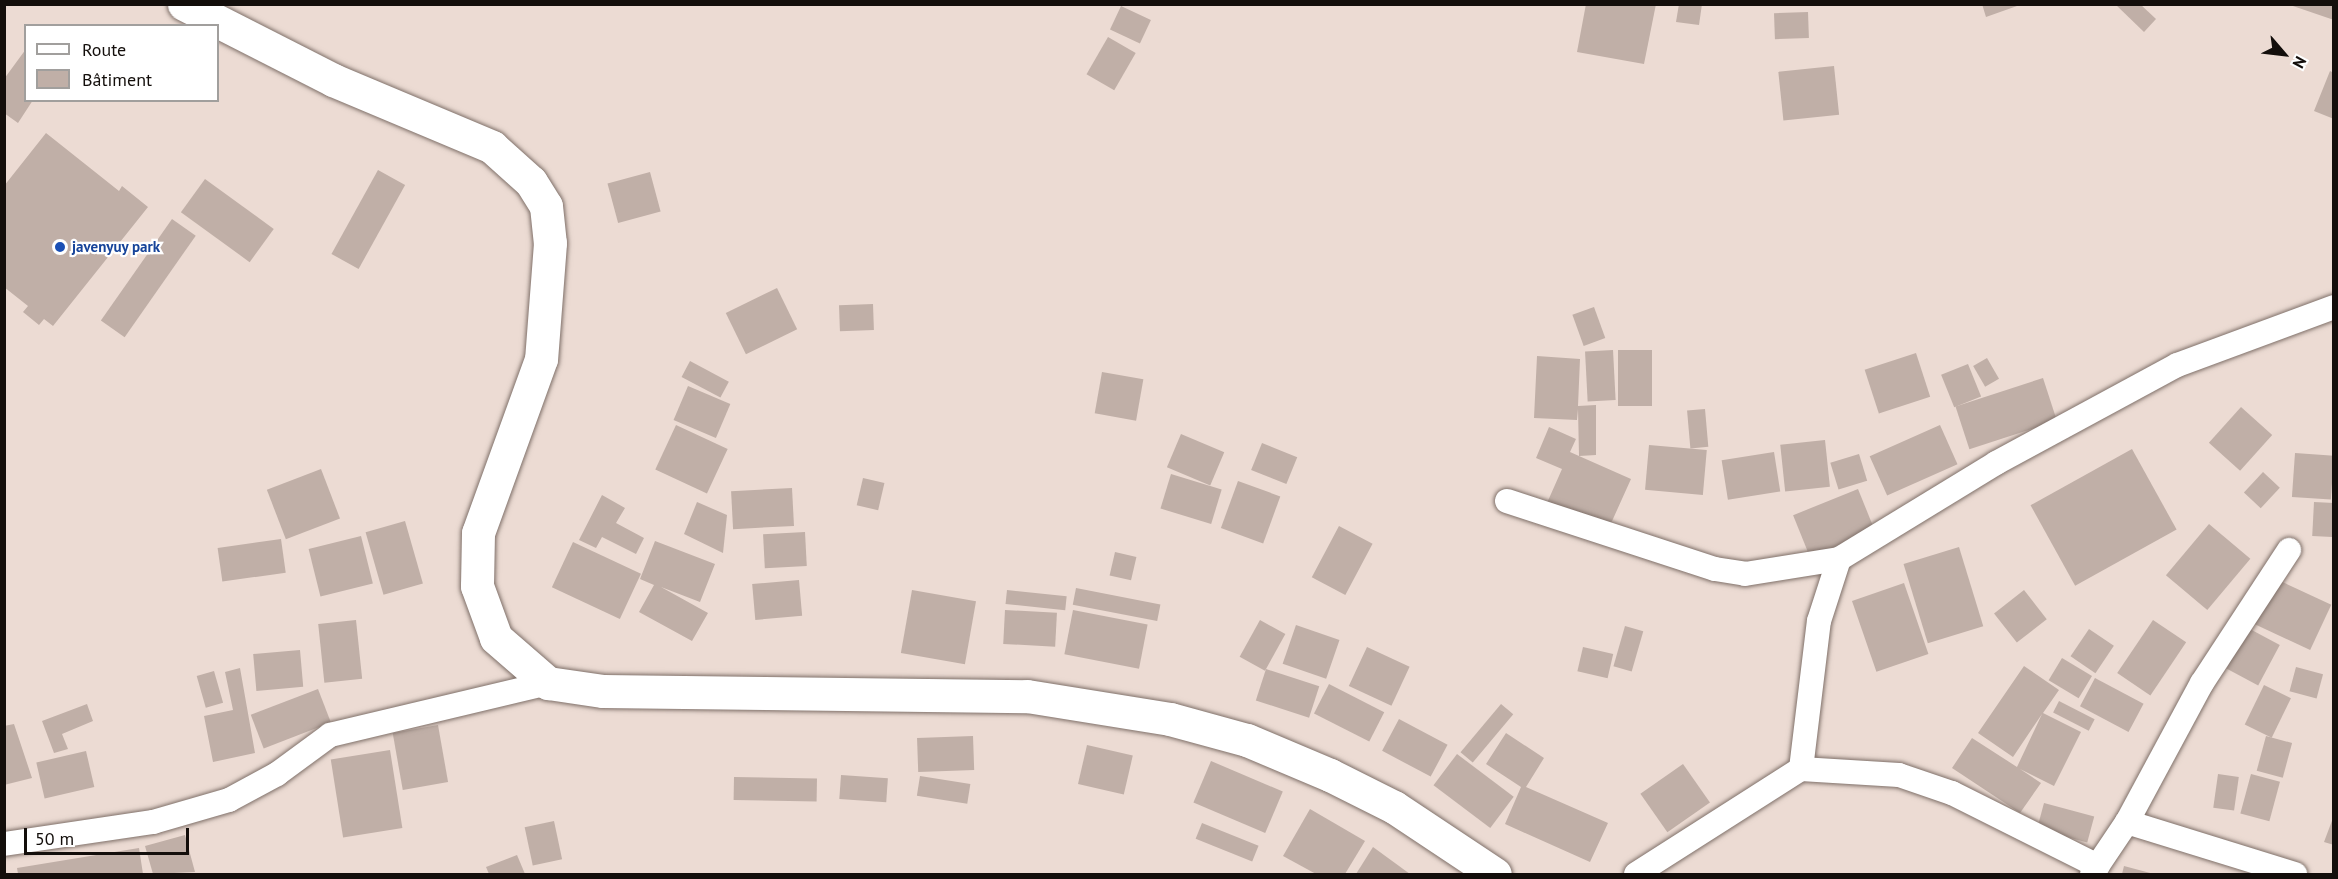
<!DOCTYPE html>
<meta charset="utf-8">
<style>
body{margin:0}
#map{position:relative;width:2338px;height:879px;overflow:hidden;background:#ecdbd3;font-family:"PT Sans",sans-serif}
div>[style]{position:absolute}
.building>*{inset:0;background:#c0afa7;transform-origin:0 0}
.roads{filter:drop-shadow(0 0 2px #7f7069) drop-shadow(0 0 2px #7f7069)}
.minor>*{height:24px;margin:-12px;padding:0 12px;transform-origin:12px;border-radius:12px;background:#fff}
.secondary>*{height:33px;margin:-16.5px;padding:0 16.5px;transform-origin:16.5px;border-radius:16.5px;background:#fff}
.dots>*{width:16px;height:16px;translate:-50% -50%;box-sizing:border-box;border:3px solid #fff;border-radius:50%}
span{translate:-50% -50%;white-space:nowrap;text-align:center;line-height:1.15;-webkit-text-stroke:4.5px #fff;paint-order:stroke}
.transit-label{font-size:15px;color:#164399;font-weight:700}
.left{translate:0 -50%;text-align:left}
.frame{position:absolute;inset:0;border:6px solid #130e0b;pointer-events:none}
.legend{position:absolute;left:24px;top:24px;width:195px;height:78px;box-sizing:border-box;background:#fff;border:2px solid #a19f9d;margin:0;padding:8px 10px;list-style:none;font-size:18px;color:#130e0b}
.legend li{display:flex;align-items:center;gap:12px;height:30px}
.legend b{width:30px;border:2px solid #a19f9d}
.north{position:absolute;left:2254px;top:24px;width:60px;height:60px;-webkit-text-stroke:4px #fff;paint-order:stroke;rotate:118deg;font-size:16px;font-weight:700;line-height:24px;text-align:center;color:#130e0b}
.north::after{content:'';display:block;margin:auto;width:21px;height:27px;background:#130e0b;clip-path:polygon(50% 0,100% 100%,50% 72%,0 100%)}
.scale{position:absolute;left:24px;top:828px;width:165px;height:27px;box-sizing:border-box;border:3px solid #130e0b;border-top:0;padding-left:8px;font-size:18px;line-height:21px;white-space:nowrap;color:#130e0b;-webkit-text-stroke:4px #fff;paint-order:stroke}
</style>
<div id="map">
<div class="building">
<i style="clip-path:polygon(1586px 4px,1656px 4px,1644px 64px,1577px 52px)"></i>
<i style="clip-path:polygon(1679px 4px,1702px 4px,1699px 25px,1676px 22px)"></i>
<i style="clip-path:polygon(1982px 4px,2016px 4px,2017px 6px,1986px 17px)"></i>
<i style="clip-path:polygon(2115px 4px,2140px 4px,2156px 19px,2144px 32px)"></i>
<i style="clip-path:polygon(2290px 4px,2334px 4px,2334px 20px,2290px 5px)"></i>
<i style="left:1121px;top:6px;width:33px;height:26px;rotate:25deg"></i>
<i style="left:1808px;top:12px;width:26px;height:34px;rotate:88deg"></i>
<i style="left:1108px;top:37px;width:32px;height:43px;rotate:30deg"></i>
<i style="clip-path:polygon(26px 49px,26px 100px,33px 100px,18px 123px,4px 113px,4px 79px)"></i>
<i style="left:1834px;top:66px;width:49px;height:56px;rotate:84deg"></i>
<i style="clip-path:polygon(2330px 71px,2334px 73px,2334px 119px,2314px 111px)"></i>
<i style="clip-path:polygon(46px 133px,119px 191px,122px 186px,148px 207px,53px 326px,44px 319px,39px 325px,23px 312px,28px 306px,4px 287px,4px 186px)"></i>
<i style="left:378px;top:170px;width:31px;height:96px;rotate:29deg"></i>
<i style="left:650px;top:172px;width:41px;height:44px;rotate:75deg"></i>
<i style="left:205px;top:179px;width:85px;height:41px;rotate:36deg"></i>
<i style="left:172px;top:219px;width:29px;height:124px;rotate:35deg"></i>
<i style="left:777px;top:288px;width:46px;height:57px;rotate:64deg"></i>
<i style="left:873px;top:304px;width:26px;height:34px;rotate:88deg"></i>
<i style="left:1594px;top:307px;width:33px;height:23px;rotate:70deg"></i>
<i style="left:1613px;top:350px;width:50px;height:28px;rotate:87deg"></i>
<i style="left:1618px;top:350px;width:34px;height:56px"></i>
<i style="left:1916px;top:353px;width:46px;height:54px;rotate:72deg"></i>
<i style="clip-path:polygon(1537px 356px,1580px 359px,1578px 406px,1596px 405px,1596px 455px,1579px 456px,1631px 479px,1608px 530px,1547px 503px,1562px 469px,1536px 458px,1549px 427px,1576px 439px,1570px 452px,1579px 456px,1578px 409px,1577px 420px,1534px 418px)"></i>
<i style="left:1987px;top:358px;width:24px;height:16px;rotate:60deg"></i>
<i style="left:690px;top:361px;width:44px;height:18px;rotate:28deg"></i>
<i style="left:1968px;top:364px;width:35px;height:29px;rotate:68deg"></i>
<i style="left:1102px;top:372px;width:42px;height:42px;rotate:10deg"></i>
<i style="left:2043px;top:378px;width:45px;height:92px;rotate:72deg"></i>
<i style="left:688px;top:386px;width:46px;height:37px;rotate:23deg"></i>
<i style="left:2241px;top:407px;width:42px;height:48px;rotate:42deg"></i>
<i style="left:1705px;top:409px;width:38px;height:18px;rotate:85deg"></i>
<i style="left:676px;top:425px;width:57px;height:49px;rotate:25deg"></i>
<i style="left:1940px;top:425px;width:43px;height:77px;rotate:66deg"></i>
<i style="left:1181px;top:434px;width:47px;height:36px;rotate:23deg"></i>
<i style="left:1825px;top:440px;width:47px;height:45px;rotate:84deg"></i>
<i style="left:1262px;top:443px;width:38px;height:29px;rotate:22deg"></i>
<i style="left:1649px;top:445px;width:58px;height:45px;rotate:5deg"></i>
<i style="left:2132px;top:449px;width:92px;height:116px;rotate:61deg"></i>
<i style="left:1774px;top:452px;width:40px;height:53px;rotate:81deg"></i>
<i style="left:2295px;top:453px;width:39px;height:44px;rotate:4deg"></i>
<i style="left:1859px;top:454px;width:28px;height:30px;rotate:73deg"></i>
<i style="left:321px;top:469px;width:53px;height:58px;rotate:69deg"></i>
<i style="left:2263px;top:472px;width:23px;height:28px;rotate:43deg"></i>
<i style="left:1171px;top:474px;width:53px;height:36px;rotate:17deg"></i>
<i style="left:863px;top:478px;width:22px;height:28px;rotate:13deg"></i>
<i style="left:1238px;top:481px;width:45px;height:50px;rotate:20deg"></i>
<i style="left:792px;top:488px;width:38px;height:61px;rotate:87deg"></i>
<i style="left:1858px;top:489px;width:45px;height:70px;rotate:68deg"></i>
<i style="clip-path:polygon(602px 495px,625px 508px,616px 523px,644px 538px,636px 554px,602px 537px,596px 548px,579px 540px)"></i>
<i style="clip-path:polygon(697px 502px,727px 515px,723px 553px,684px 534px)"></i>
<i style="left:2314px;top:502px;width:20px;height:34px;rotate:3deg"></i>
<i style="left:405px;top:521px;width:65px;height:41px;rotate:74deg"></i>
<i style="left:2209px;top:524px;width:54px;height:67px;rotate:40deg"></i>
<i style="left:1339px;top:526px;width:38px;height:58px;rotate:28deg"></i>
<i style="left:805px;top:532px;width:34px;height:42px;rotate:87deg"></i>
<i style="left:361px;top:536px;width:49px;height:54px;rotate:76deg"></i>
<i style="left:281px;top:539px;width:34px;height:64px;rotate:82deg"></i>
<i style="clip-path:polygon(655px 541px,715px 564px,700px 602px,661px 587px,708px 613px,692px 641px,639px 612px,654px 585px,640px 579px)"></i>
<i style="left:573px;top:542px;width:75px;height:50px;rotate:25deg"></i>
<i style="left:1959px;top:547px;width:83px;height:58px;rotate:73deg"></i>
<i style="left:1115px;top:552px;width:22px;height:24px;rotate:13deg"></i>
<i style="left:2276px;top:579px;width:61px;height:50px;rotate:25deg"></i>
<i style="left:799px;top:580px;width:36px;height:47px;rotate:85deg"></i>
<i style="left:1904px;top:583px;width:75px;height:55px;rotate:71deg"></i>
<i style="left:1076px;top:588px;width:86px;height:17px;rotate:11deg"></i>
<i style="left:912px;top:590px;width:65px;height:64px;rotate:10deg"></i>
<i style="left:1007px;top:590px;width:60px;height:14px;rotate:6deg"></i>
<i style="left:2024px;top:590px;width:37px;height:38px;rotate:52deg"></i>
<i style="left:1005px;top:610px;width:52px;height:34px;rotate:3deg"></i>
<i style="left:1073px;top:610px;width:76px;height:45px;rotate:11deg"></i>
<i style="left:356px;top:620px;width:59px;height:38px;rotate:84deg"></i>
<i style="left:1260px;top:620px;width:29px;height:42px;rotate:29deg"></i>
<i style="left:2153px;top:620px;width:40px;height:64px;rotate:34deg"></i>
<i style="left:1296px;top:625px;width:46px;height:41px;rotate:19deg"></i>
<i style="left:1625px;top:626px;width:19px;height:42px;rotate:16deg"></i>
<i style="left:2248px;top:628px;width:36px;height:46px;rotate:28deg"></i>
<i style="left:2089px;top:629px;width:30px;height:33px;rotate:34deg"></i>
<i style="left:1367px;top:647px;width:47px;height:43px;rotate:25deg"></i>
<i style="left:1583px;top:647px;width:31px;height:25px;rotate:13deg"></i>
<i style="left:300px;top:650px;width:37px;height:47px;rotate:85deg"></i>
<i style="left:2062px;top:658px;width:35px;height:26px;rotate:31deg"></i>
<i style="clip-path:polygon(2024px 666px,2059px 690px,2043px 713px,2081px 732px,2054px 786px,2020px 769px,2041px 783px,2020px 813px,1952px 768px,1972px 738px,2017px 767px,2042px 714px,2013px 757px,1978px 733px)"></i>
<i style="left:2296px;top:667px;width:28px;height:25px;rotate:15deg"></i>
<i style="clip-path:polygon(240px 668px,255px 753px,213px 762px,204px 716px,233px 710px,225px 672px)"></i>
<i style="left:1266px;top:669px;width:56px;height:33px;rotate:18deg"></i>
<i style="left:214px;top:671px;width:33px;height:18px;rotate:74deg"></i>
<i style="left:2095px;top:678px;width:55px;height:32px;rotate:28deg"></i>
<i style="left:1329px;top:684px;width:62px;height:33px;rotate:27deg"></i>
<i style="left:2264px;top:685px;width:30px;height:44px;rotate:26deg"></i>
<i style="left:318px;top:689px;width:36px;height:72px;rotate:69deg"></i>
<i style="left:2059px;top:701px;width:40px;height:13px;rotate:27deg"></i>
<i style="clip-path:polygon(87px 704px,93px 721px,62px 734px,68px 749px,54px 753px,42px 721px)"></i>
<i style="left:1501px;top:704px;width:16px;height:63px;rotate:40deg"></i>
<i style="left:1399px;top:719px;width:55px;height:36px;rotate:28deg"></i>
<i style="clip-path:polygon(14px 724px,32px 778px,4px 785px,4px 726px)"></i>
<i style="left:438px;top:725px;width:58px;height:46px;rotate:80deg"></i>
<i style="clip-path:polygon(1506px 733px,1544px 758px,1526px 787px,1608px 823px,1590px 862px,1505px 824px,1521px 787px,1486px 764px)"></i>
<i style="left:973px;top:736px;width:34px;height:56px;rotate:88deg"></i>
<i style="left:2266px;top:736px;width:27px;height:36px;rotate:15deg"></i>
<i style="left:1087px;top:745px;width:47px;height:40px;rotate:13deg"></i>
<i style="left:390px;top:750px;width:79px;height:60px;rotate:81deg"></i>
<i style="left:86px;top:751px;width:37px;height:51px;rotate:77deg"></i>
<i style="left:1457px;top:754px;width:71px;height:39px;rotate:37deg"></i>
<i style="left:1211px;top:761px;width:78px;height:45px;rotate:23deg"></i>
<i style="left:1683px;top:764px;width:47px;height:52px;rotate:55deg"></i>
<i style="left:2218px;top:774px;width:21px;height:34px;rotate:8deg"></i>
<i style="left:2251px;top:774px;width:30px;height:41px;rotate:15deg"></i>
<i style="left:841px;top:775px;width:47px;height:24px;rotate:4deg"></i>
<i style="left:920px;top:776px;width:51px;height:20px;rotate:9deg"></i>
<i style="left:734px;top:777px;width:83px;height:23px;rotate:1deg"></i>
<i style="left:2044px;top:803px;width:52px;height:27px;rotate:15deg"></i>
<i style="clip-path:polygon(1310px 809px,1365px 841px,1345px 874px,1316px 874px,1283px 856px)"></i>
<i style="clip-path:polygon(2333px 818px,2334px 818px,2334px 845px,2324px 842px)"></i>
<i style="left:554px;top:821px;width:39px;height:30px;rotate:78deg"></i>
<i style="left:1202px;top:823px;width:61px;height:17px;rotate:22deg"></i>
<i style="clip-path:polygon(185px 835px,195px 872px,153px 874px,145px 846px)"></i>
<i style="clip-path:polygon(1373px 847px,1410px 874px,1356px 874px)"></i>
<i style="clip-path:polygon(139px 848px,143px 874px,18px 874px,17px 868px)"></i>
<i style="clip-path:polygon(517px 855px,525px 874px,489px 874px,486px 867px)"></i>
<i style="clip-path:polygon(2124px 866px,2154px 874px,2122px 874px)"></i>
</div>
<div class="roads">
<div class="minor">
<i style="left:1507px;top:501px;width:219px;rotate:18.1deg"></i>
<i style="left:1715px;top:569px;width:30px;rotate:9deg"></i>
<i style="left:1745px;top:574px;width:95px;rotate:-9.1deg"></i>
<i style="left:1839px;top:559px;width:184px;rotate:-31.4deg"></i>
<i style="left:1996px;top:463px;width:206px;rotate:-28.4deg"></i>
<i style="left:2177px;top:365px;width:167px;rotate:-20.3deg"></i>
<i style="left:1801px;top:769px;width:149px;rotate:-83.1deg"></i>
<i style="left:1819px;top:621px;width:65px;rotate:-72.1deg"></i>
<i style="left:2127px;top:822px;width:176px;rotate:17.2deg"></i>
<i style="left:4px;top:844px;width:151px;rotate:-8.4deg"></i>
<i style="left:153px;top:822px;width:79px;rotate:-16.1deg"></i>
<i style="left:229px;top:800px;width:55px;rotate:-28.4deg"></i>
<i style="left:277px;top:774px;width:66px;rotate:-36.3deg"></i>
<i style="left:330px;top:735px;width:224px;rotate:-13.4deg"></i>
<i style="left:1636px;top:874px;width:196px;rotate:-32.5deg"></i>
<i style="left:1801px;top:769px;width:98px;rotate:3.5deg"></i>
<i style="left:1899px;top:775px;width:56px;rotate:18.8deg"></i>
<i style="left:1952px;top:793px;width:163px;rotate:26.6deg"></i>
<i style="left:2092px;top:874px;width:63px;rotate:-56.1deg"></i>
<i style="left:2127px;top:822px;width:158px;rotate:-61.7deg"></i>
<i style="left:2202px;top:683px;width:159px;rotate:-56.8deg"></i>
</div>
<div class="secondary">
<i style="left:184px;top:4px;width:167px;rotate:27deg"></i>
<i style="left:333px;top:80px;width:173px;rotate:22.8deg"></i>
<i style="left:492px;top:147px;width:52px;rotate:41.9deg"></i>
<i style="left:531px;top:182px;width:28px;rotate:58deg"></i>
<i style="left:546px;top:206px;width:37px;rotate:84deg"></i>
<i style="left:550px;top:243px;width:116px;rotate:94.4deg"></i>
<i style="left:541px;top:359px;width:185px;rotate:109.9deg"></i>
<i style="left:478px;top:533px;width:53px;rotate:91.1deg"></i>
<i style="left:477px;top:586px;width:55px;rotate:69.9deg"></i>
<i style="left:496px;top:638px;width:69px;rotate:40.9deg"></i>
<i style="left:548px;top:683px;width:56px;rotate:8.3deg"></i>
<i style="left:603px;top:691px;width:424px;rotate:0.7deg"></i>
<i style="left:1027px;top:696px;width:145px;rotate:9.1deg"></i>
<i style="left:1170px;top:719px;width:80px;rotate:15.3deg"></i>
<i style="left:1247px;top:740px;width:90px;rotate:22.9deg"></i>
<i style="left:1330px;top:775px;width:72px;rotate:26.6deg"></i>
<i style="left:1394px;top:807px;width:121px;rotate:33.6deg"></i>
</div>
</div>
<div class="dots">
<i style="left:60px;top:247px;background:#1a4fb4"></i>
</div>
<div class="transit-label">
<span class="left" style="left:72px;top:247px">javenyuy park</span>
</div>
<div class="frame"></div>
<ul class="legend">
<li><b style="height:8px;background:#fff"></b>Route</li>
<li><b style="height:16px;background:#c0afa7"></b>Bâtiment</li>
</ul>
<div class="north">N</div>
<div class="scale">50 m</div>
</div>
